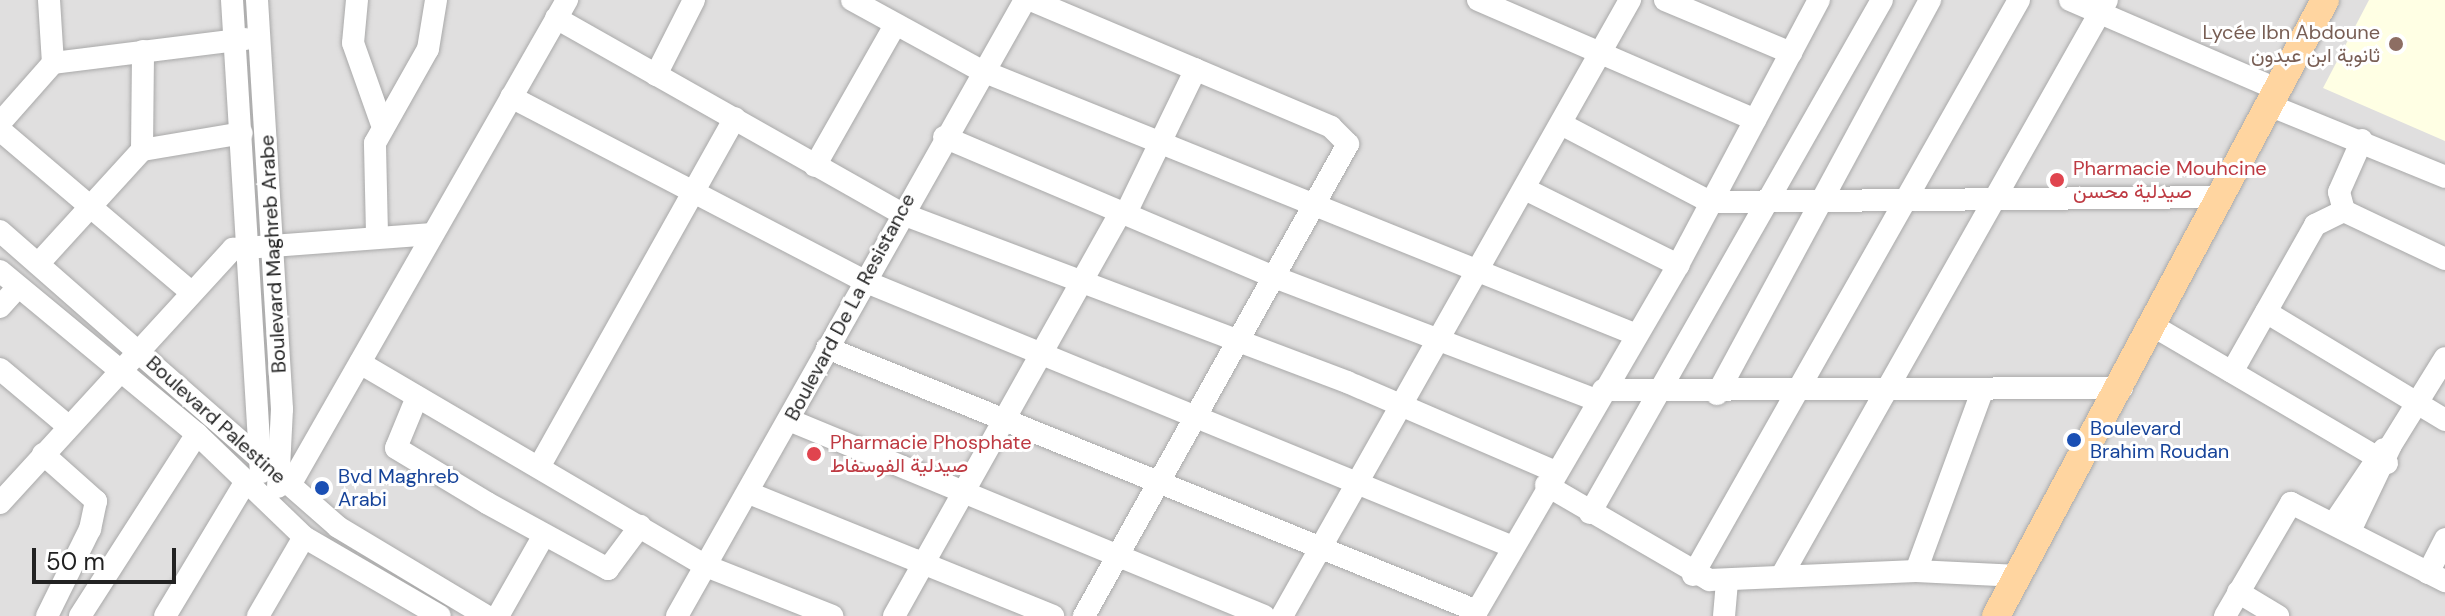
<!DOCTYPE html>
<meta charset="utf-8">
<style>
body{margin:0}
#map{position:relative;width:2445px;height:616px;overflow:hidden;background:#f3efe8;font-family:"DM Sans",Vazirmatn,sans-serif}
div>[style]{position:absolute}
.residential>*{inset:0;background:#e0dfdf;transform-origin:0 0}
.education>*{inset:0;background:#ffffe4}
.roads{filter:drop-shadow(0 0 2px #a9a9a9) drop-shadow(0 0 2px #a9a9a9)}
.minor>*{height:22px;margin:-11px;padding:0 11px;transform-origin:11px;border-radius:11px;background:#fff}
.major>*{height:28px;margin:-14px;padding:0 14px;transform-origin:14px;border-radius:14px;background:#ffd5a0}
.dots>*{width:22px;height:22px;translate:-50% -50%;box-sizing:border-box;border:4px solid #fff;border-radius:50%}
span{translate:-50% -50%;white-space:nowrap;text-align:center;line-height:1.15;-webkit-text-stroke:6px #fff;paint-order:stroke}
.education-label{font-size:20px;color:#785e54}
.right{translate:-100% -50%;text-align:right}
.health-label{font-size:20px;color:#be3a42}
.left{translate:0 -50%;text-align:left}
.street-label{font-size:20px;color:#222}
.transit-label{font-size:20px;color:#164399}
.scale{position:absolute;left:32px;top:548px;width:144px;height:36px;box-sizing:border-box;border:4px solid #222;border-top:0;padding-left:10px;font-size:24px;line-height:28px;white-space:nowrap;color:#222;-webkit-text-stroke:6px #fff;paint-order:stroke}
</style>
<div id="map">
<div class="residential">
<i style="left:0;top:0;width:2445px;height:616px"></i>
</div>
<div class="education">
<i style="clip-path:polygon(2369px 0,2445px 0,2445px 141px,2323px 88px)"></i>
</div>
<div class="roads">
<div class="minor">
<i style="left:49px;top:0;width:63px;rotate:86.4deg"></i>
<i style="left:232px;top:0;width:473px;rotate:86.5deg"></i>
<i style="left:257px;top:0;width:410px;rotate:86.5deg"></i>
<i style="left:282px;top:409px;width:78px;rotate:92.9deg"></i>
<i style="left:357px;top:0;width:43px;rotate:95.3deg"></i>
<i style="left:353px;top:43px;width:84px;rotate:70.5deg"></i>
<i style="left:852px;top:0;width:146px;rotate:28.7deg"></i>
<i style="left:980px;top:70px;width:708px;rotate:21.97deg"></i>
<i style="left:1031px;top:0;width:326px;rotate:22.9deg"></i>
<i style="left:1331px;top:127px;width:24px;rotate:45deg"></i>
<i style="left:1348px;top:144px;width:541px;rotate:119.22deg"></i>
<i style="left:1478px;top:0;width:302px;rotate:23.4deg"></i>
<i style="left:1665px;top:0;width:137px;rotate:22.8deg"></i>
<i style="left:2070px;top:0;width:225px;rotate:23.3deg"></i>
<i style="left:556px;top:18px;width:395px;rotate:29.5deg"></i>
<i style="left:900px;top:213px;width:478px;rotate:20.7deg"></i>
<i style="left:1347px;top:382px;width:225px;rotate:23.3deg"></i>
<i style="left:656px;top:75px;width:84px;rotate:-63.1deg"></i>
<i style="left:511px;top:97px;width:398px;rotate:27.5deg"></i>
<i style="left:864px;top:281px;width:701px;rotate:22.29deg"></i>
<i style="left:2269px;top:105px;width:190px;rotate:22.2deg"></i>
<i style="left:0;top:123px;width:80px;rotate:-48.5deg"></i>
<i style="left:53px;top:63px;width:194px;rotate:-7.1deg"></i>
<i style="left:1563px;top:125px;width:166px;rotate:27.6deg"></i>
<i style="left:1710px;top:202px;width:511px;rotate:-0.56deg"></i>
<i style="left:0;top:130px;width:249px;rotate:40.3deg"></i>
<i style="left:944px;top:137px;width:358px;rotate:23deg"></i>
<i style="left:1274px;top:277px;width:345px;rotate:20.9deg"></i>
<i style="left:2362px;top:140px;width:57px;rotate:113.9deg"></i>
<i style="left:2339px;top:192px;width:20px;rotate:75deg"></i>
<i style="left:2344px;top:211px;width:112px;rotate:25.4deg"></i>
<i style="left:142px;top:150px;width:99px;rotate:-89.4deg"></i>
<i style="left:815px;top:166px;width:162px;rotate:-60.4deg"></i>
<i style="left:1527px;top:190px;width:169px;rotate:26.4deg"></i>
<i style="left:1125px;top:215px;width:162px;rotate:-64.1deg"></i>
<i style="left:0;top:231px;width:449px;rotate:41.2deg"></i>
<i style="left:338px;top:527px;width:173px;rotate:31deg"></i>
<i style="left:377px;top:234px;width:91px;rotate:-91.3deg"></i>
<i style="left:375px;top:143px;width:108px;rotate:-60.6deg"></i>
<i style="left:428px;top:49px;width:50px;rotate:-80.7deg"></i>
<i style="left:38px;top:264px;width:154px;rotate:-47.6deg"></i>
<i style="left:142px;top:150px;width:101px;rotate:-9.6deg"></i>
<i style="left:0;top:271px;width:256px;rotate:39.6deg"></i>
<i style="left:197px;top:434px;width:149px;rotate:43.9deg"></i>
<i style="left:304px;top:537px;width:157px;rotate:30.2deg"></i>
<i style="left:0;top:307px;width:27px;rotate:-48deg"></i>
<i style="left:2266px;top:312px;width:209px;rotate:31.1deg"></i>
<i style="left:2155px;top:327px;width:269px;rotate:30.4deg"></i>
<i style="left:827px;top:348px;width:701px;rotate:22.03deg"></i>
<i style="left:360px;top:363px;width:401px;rotate:30.4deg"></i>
<i style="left:706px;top:566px;width:136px;rotate:21.6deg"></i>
<i style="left:0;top:369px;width:89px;rotate:40deg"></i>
<i style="left:2232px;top:372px;width:169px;rotate:-60.5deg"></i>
<i style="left:2315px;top:225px;width:32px;rotate:-26deg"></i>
<i style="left:1603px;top:390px;width:519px;rotate:-0.22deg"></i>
<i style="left:1717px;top:394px;width:448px;rotate:-61.6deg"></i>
<i style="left:417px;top:397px;width:55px;rotate:112.4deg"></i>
<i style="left:396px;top:448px;width:106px;rotate:31.1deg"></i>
<i style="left:487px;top:503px;width:138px;rotate:28.6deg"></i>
<i style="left:608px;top:569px;width:54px;rotate:-53.3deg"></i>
<i style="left:789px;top:420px;width:514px;rotate:22.42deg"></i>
<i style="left:43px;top:454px;width:71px;rotate:41.6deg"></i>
<i style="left:96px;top:501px;width:29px;rotate:102deg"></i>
<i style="left:90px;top:529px;width:97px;rotate:116.3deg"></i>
<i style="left:539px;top:467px;width:400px;rotate:-60.7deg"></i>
<i style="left:290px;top:485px;width:559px;rotate:-60.27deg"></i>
<i style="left:1546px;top:485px;width:189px;rotate:30.2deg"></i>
<i style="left:1709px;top:580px;width:207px;rotate:-2.5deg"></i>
<i style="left:1916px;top:571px;width:103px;rotate:2.8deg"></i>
<i style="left:749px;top:493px;width:328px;rotate:22deg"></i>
<i style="left:0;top:503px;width:345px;rotate:-47.5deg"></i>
<i style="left:233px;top:249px;width:199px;rotate:-4.3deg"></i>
<i style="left:1590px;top:513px;width:590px;rotate:-60.35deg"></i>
<i style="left:2334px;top:523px;width:89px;rotate:-56deg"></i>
<i style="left:2350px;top:531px;width:95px;rotate:-64.5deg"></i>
<i style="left:2391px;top:445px;width:102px;rotate:-58.2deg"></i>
<i style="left:1916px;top:571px;width:191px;rotate:-69.8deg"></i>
<i style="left:2428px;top:573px;width:38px;rotate:-63deg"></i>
<i style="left:1693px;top:575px;width:661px;rotate:-60.45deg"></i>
<i style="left:1782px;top:575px;width:660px;rotate:-60.52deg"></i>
<i style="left:2238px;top:592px;width:47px;rotate:31deg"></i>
<i style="left:80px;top:616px;width:216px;rotate:-57.3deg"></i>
<i style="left:165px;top:616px;width:157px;rotate:-59deg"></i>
<i style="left:258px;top:616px;width:91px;rotate:-59.8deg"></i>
<i style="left:498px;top:616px;width:93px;rotate:-60.4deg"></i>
<i style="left:677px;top:616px;width:708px;rotate:-60.54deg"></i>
<i style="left:894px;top:616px;width:462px;rotate:-60.7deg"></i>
<i style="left:1282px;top:616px;width:708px;rotate:-60.54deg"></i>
<i style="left:1474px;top:616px;width:406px;rotate:-59.8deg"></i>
<i style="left:1678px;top:265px;width:300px;rotate:-62deg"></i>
<i style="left:1724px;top:616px;width:33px;rotate:-85deg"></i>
<i style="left:2225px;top:616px;width:131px;rotate:-59.7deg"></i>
<i style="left:2291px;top:503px;width:173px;rotate:26.9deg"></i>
</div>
<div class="major">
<i style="left:1996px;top:616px;width:698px;rotate:-61.89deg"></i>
</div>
</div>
<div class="dots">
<i style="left:2396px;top:44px;background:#8d6e63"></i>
<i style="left:2057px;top:180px;background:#e0444e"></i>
<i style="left:2074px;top:440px;background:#1a4fb4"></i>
<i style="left:814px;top:454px;background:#e0444e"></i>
<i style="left:322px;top:488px;background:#1a4fb4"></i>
</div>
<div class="education-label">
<span class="right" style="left:2380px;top:44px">Lycée Ibn Abdoune<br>ثانوية ابن عبدون</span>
</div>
<div class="health-label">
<span class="left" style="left:2073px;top:180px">Pharmacie Mouhcine<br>صيدلية محسن</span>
<span class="left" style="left:830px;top:454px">Pharmacie Phosphate<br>صيدلية الفوسفاط</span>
</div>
<div class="street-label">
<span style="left:273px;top:254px;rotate:-93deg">Boulevard Maghreb Arabe</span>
<span style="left:850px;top:307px;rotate:-62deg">Boulevard De La Resistance</span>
<span style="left:216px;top:420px;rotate:42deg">Boulevard Palestine</span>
</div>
<div class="transit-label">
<span class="left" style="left:2090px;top:440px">Boulevard<br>Brahim Roudan</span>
<span class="left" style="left:338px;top:488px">Bvd Maghreb<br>Arabi</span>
</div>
<div class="scale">50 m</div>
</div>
